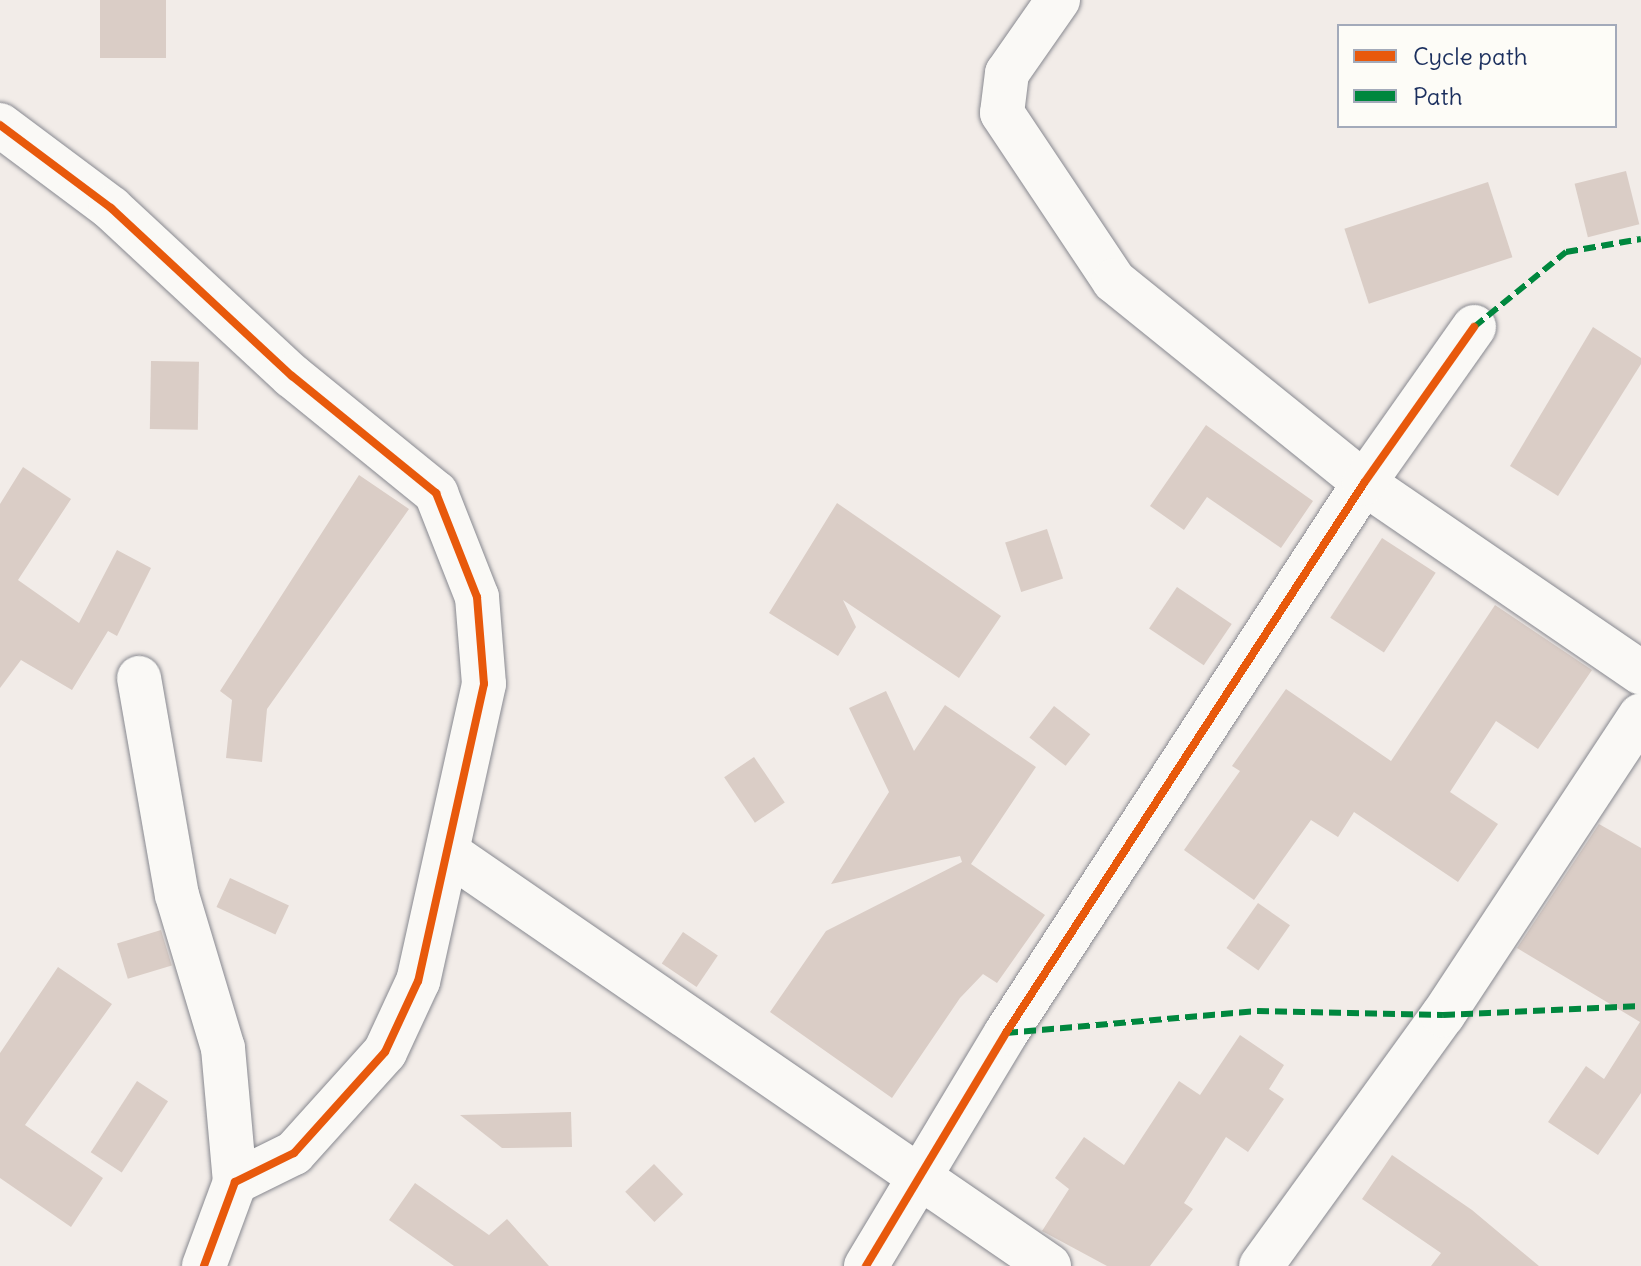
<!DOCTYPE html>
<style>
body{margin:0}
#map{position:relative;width:1641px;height:1266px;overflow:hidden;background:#f2ece8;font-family:Delius,sans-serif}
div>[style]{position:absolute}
.building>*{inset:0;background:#dacdc6;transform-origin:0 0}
.roads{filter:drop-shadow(0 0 2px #888990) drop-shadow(0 0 2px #888990)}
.minor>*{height:44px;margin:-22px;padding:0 22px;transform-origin:22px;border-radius:22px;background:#faf9f6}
.quiet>*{height:6px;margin-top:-3px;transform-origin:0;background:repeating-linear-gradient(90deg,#00873e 0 12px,transparent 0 18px)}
.cycleway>*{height:8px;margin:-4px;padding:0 4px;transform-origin:4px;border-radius:4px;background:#e8590c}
span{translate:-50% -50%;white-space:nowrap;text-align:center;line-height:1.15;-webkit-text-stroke:6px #fdfcf7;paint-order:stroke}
.legend{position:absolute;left:1337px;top:24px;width:280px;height:104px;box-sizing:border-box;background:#fdfcf7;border:2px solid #a3aaba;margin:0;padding:10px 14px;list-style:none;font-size:24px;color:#1b2f5e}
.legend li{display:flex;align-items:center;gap:16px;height:40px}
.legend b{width:40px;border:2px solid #a3aaba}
</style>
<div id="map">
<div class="building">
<i style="left:100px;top:0;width:66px;height:58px"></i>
<i style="left:1626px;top:171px;width:55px;height:53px;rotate:76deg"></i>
<i style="left:1488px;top:182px;width:79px;height:151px;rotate:72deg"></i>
<i style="clip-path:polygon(1593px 327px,1641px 358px,1641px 364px,1558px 496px,1510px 466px)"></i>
<i style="left:151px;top:361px;width:48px;height:68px;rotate:1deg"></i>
<i style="clip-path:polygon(1206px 425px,1313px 501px,1281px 548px,1207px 497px,1184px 530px,1150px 506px)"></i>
<i style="clip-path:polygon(23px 467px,71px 499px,18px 580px,79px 623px,117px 550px,151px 568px,117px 636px,108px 631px,72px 690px,21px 660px,0 688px,0 504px)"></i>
<i style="clip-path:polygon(359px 475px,409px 509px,267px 709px,262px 762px,226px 758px,232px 700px,220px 691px)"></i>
<i style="clip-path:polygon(837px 503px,1001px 616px,959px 678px,843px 600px,856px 627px,838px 656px,769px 613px)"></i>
<i style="left:1047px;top:529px;width:52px;height:44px;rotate:72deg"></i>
<i style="left:1382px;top:538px;width:64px;height:95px;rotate:33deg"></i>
<i style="left:1177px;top:587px;width:66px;height:50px;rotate:34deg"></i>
<i style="clip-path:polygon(1495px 605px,1592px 670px,1538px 749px,1496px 721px,1450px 792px,1498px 824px,1458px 882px,1354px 812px,1338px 837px,1311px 820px,1254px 900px,1184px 850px,1240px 771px,1232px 766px,1286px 689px,1391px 761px)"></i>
<i style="clip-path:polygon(886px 691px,914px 751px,945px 705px,1036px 767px,971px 864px,1045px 915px,997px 983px,983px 974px,960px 998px,892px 1098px,770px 1012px,826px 931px,962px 862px,960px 856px,831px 884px,889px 792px,849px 708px)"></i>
<i style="left:1054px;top:706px;width:46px;height:40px;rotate:38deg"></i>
<i style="left:754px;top:757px;width:55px;height:36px;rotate:56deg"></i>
<i style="clip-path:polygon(1599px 824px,1641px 848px,1641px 1093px,1598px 1155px,1548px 1122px,1586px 1066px,1604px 1079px,1640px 1022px,1517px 948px)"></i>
<i style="left:230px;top:878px;width:65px;height:32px;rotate:25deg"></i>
<i style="left:1258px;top:903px;width:39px;height:55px;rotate:35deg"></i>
<i style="left:161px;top:930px;width:37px;height:46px;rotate:73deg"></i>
<i style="left:683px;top:932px;width:42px;height:38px;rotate:34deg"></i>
<i style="clip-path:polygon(58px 967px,112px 1004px,25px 1125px,103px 1178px,71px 1227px,0 1178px,0 1053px)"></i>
<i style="clip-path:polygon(1240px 1035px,1284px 1065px,1269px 1089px,1284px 1099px,1248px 1152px,1226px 1137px,1184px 1203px,1193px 1209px,1150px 1266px,1107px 1266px,1042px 1231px,1069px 1189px,1055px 1178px,1084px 1137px,1124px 1165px,1179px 1081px,1200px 1095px)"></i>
<i style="left:137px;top:1081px;width:37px;height:85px;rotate:33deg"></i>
<i style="clip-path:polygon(571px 1112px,572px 1147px,502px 1148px,460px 1115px)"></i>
<i style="clip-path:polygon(1392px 1155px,1472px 1210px,1539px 1266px,1431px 1266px,1441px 1253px,1362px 1199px)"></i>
<i style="left:654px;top:1164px;width:42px;height:40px;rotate:46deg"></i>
<i style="clip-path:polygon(415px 1183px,489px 1235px,507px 1219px,549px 1266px,454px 1266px,389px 1220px)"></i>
</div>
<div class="roads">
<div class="minor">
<i style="left:1058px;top:0;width:89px;rotate:124.9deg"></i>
<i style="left:1007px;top:73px;width:40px;rotate:97.1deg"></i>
<i style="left:1002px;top:113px;width:202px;rotate:56.3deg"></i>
<i style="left:1114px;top:281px;width:321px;rotate:38.9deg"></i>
<i style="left:1364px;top:483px;width:336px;rotate:34.4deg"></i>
<i style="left:0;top:125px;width:139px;rotate:36.8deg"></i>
<i style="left:111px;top:208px;width:247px;rotate:42.9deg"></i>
<i style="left:292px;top:376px;width:186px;rotate:39.1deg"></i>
<i style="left:436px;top:493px;width:112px;rotate:68.5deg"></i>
<i style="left:477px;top:597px;width:87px;rotate:85.4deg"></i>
<i style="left:484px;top:684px;width:304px;rotate:102.5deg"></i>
<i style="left:418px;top:981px;width:78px;rotate:114.9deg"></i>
<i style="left:385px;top:1052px;width:136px;rotate:132deg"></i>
<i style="left:294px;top:1153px;width:66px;rotate:153.8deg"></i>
<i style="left:235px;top:1182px;width:90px;rotate:110.3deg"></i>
<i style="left:139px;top:678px;width:220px;rotate:80.1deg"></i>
<i style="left:177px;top:895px;width:160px;rotate:73.3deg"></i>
<i style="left:223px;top:1048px;width:135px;rotate:84.9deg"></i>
<i style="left:450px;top:854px;width:727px;rotate:34.52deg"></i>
<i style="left:866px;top:1266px;width:272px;rotate:-59deg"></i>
<i style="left:1006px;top:1033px;width:656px;rotate:-56.94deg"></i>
<i style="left:1364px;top:483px;width:191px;rotate:-54.8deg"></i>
<i style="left:1261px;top:1266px;width:310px;rotate:-54.1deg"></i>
<i style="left:1443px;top:1015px;width:359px;rotate:-56.6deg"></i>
</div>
</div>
<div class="quiet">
<i style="left:1474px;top:327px;width:119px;rotate:-39.2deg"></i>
<i style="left:1566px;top:252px;width:76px;rotate:-9.8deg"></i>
<i style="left:1006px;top:1033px;width:252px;rotate:-5deg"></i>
<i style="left:1257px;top:1011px;width:186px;rotate:1.2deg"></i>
<i style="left:1443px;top:1015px;width:198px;rotate:-2.6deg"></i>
</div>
<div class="cycleway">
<i style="left:0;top:125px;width:139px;rotate:36.8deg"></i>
<i style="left:111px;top:208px;width:247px;rotate:42.9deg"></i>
<i style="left:292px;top:376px;width:186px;rotate:39.1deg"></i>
<i style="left:436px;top:493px;width:112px;rotate:68.5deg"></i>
<i style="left:477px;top:597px;width:87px;rotate:85.4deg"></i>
<i style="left:484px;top:684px;width:304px;rotate:102.5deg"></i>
<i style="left:418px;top:981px;width:78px;rotate:114.9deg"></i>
<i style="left:385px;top:1052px;width:136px;rotate:132deg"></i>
<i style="left:294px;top:1153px;width:66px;rotate:153.8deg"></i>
<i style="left:235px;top:1182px;width:90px;rotate:110.3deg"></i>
<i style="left:866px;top:1266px;width:272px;rotate:-59deg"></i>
<i style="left:1006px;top:1033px;width:656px;rotate:-56.94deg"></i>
<i style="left:1364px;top:483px;width:191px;rotate:-54.8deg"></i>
</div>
<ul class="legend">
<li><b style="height:10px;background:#e8590c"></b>Cycle path</li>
<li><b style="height:10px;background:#00873e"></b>Path</li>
</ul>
</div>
